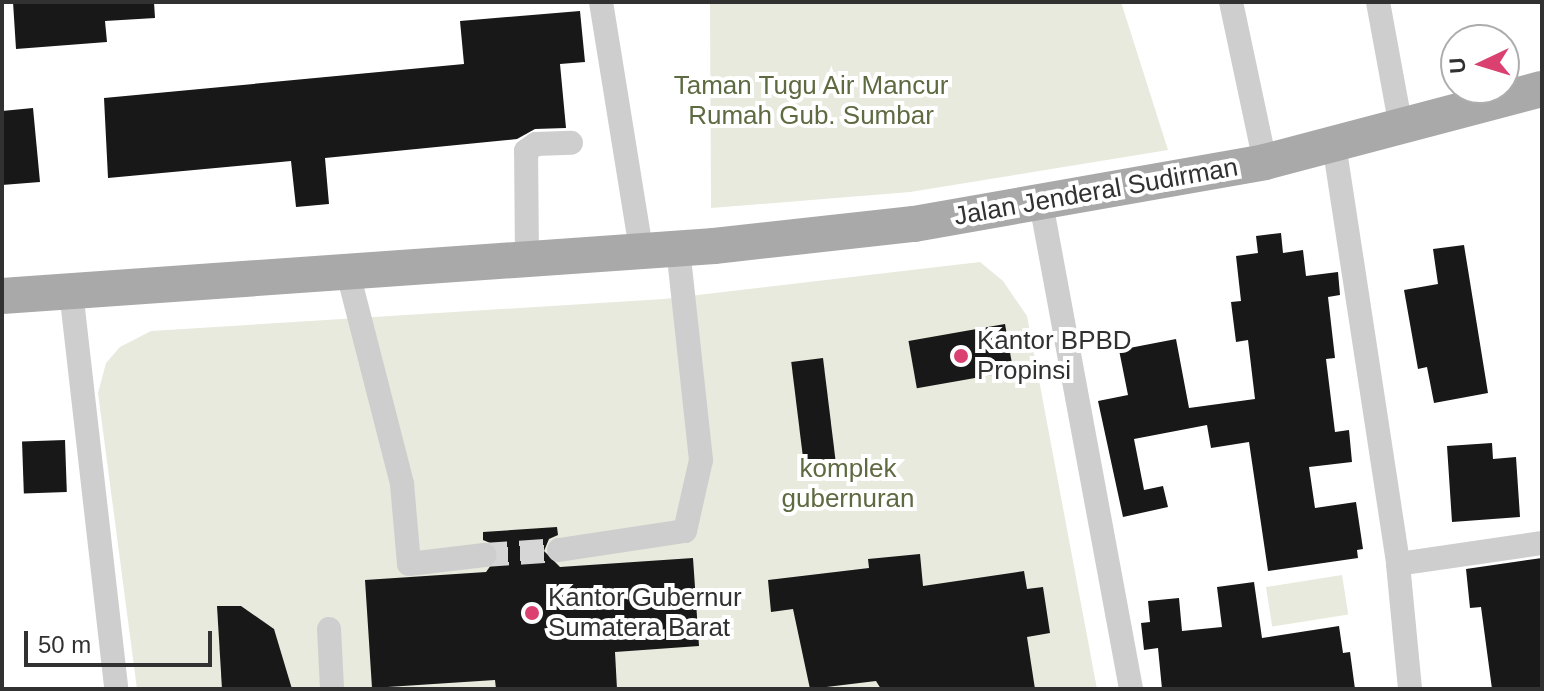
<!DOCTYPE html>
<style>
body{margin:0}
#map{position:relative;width:1544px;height:691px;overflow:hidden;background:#fff;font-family:Arial,sans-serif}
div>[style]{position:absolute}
.green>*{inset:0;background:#e7eadd;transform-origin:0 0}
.building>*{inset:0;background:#181818;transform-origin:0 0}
.minor-tunnel>*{height:24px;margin-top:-12px;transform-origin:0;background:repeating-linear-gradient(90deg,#d6d6d6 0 24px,transparent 0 36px)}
.minor>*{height:24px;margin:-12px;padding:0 12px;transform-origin:12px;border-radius:12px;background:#cecece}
.primary>*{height:36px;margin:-18px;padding:0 18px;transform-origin:18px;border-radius:18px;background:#a9a9a9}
.dots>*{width:22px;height:22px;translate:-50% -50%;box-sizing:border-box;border:4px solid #fff;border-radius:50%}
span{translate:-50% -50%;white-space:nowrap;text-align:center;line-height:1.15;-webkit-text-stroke:8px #fff;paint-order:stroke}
.park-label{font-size:26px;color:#5e6a41}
.street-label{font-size:26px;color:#313131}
.poi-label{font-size:26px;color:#313131}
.left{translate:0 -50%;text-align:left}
.frame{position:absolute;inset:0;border:4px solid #313131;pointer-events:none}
.north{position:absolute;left:1440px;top:24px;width:80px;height:80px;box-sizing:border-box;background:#fff;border:2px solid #adadad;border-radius:50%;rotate:266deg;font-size:22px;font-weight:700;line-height:32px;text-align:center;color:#313131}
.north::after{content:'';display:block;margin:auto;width:28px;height:36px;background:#da4170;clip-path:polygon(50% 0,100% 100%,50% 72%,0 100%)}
.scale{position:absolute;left:24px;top:631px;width:188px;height:36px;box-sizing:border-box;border:4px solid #313131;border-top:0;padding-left:10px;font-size:24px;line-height:28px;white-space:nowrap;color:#313131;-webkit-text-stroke:6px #fff;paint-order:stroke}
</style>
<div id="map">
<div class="green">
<i style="clip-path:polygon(710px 2px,1121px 2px,1168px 150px,910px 192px,711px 208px)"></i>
<i style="clip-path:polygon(980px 262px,1003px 281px,1027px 316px,1097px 689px,137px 689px,98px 393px,106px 363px,120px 347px,151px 331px,664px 299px)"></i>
<i style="left:1342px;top:575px;width:40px;height:77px;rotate:81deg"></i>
</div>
<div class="building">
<i style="clip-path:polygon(13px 2px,154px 2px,155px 18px,105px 21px,107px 42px,16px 49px)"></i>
<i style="clip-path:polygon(580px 11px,585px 62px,560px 64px,566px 128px,535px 129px,517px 139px,325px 158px,329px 204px,296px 207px,291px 161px,108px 178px,104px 98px,464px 64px,460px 21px)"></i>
<i style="clip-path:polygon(33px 108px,40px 182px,2px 185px,2px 111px)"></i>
<i style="clip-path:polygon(1281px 233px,1283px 253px,1303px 250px,1306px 276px,1338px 272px,1340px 295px,1328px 297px,1335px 358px,1326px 359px,1335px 432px,1349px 430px,1352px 462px,1309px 467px,1315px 508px,1356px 502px,1363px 549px,1357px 550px,1358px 558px,1268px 571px,1249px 442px,1211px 448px,1207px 425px,1134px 439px,1144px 490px,1163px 486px,1168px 507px,1123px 517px,1098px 401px,1128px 395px,1119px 350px,1176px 339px,1189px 408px,1255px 399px,1248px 340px,1236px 342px,1231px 302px,1241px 301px,1236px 256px,1258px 253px,1256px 236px)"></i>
<i style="clip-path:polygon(1464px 245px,1488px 393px,1434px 403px,1427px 367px,1418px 369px,1404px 290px,1438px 284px,1433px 249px)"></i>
<i style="left:1005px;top:324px;width:48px;height:98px;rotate:80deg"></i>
<i style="left:823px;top:358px;width:117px;height:32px;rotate:83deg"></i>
<i style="left:65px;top:440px;width:52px;height:43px;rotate:88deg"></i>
<i style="clip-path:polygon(1492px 443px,1493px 459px,1516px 457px,1520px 517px,1452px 522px,1447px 446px)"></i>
<i style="clip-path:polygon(557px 527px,558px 535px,549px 539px,544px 551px,560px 567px,693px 558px,699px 646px,615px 652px,617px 689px,496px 689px,495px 680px,372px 688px,365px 580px,486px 572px,499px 554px,495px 545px,483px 540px,483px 532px)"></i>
<i style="clip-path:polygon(920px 554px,923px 586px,1024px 571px,1027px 589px,1043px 587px,1050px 633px,1027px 637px,1035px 689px,881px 689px,876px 681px,810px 689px,793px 609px,771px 612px,768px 580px,869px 568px,868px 559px)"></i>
<i style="clip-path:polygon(1542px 558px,1542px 689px,1492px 689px,1481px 607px,1470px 608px,1466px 569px)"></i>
<i style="clip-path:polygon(1254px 582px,1262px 638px,1339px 626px,1343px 653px,1350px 652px,1355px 689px,1162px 689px,1158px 648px,1144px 650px,1141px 623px,1150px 622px,1148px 601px,1179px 598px,1182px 631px,1222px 627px,1217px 587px)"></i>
<i style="clip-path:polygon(217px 606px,241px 606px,274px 629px,292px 689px,222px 689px)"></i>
</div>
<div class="minor-tunnel">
<i style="left:484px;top:555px;width:75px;rotate:-3.8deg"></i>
</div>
<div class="minor">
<i style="left:601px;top:2px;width:251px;rotate:80.8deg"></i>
<i style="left:1231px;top:2px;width:164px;rotate:78deg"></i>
<i style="left:1378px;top:2px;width:127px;rotate:79.6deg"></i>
<i style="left:1334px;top:144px;width:425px;rotate:81.3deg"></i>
<i style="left:1398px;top:564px;width:126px;rotate:84.5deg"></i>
<i style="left:1041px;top:203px;width:494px;rotate:79.5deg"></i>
<i style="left:527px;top:259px;width:108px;rotate:-90.5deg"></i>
<i style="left:526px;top:151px;width:12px;rotate:-35deg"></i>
<i style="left:536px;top:144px;width:35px;rotate:-2deg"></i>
<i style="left:348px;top:273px;width:218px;rotate:75.6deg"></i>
<i style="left:402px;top:484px;width:80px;rotate:85deg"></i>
<i style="left:409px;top:564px;width:76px;rotate:-6.8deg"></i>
<i style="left:71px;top:291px;width:401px;rotate:83.5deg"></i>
<i style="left:559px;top:550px;width:127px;rotate:-8.6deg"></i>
<i style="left:685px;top:531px;width:73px;rotate:-77.3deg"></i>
<i style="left:701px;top:460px;width:213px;rotate:-96.2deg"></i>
<i style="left:1398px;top:564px;width:146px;rotate:-8.3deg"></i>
<i style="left:329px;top:629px;width:60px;rotate:87.1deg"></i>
</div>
<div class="primary">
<i style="left:2px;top:296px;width:714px;rotate:-4.02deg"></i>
<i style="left:714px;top:246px;width:201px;rotate:-6.3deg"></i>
<i style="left:914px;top:224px;width:356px;rotate:-10deg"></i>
<i style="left:1265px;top:162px;width:286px;rotate:-14.8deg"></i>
</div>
<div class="dots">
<i style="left:961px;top:356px;background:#da4170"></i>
<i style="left:532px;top:613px;background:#da4170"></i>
</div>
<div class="park-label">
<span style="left:811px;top:101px">Taman Tugu Air Mancur<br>Rumah Gub. Sumbar</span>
<span style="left:848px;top:484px">komplek<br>gubernuran</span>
</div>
<div class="street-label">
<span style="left:1096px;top:192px;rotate:-10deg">Jalan Jenderal Sudirman</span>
</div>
<div class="poi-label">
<span class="left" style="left:977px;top:356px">Kantor BPBD<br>Propinsi</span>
<span class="left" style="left:548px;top:613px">Kantor Gubernur<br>Sumatera Barat</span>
</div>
<div class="frame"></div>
<div class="north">U</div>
<div class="scale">50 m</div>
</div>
